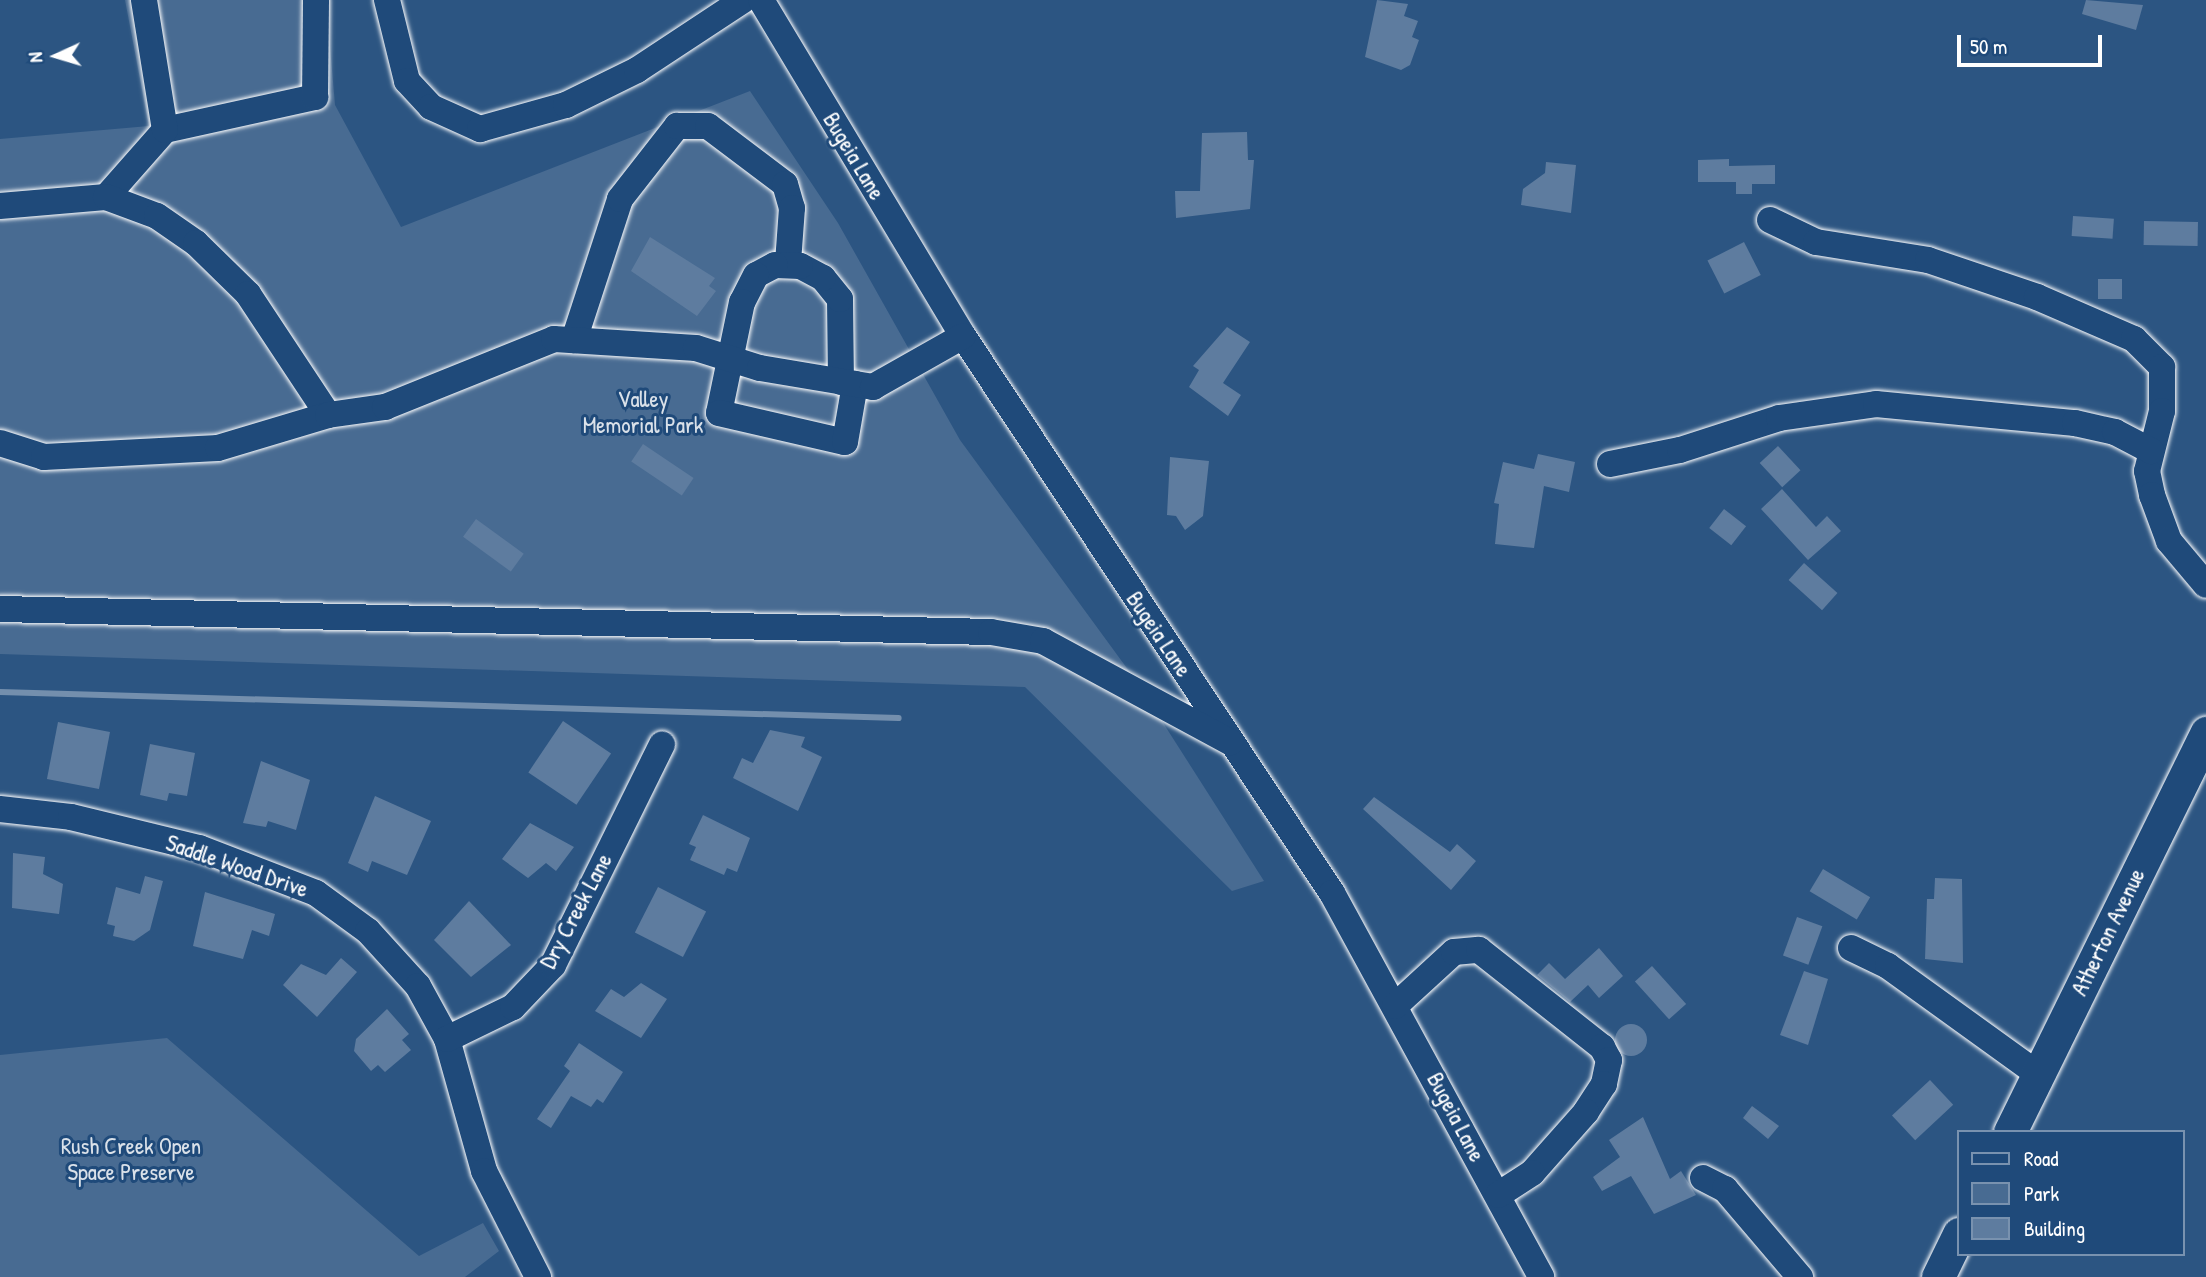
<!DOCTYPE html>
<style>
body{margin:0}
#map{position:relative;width:2206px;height:1277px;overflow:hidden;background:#2c5582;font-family:"Patrick Hand",sans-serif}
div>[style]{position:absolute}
.green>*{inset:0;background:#486b92}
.stream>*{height:6px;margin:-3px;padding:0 3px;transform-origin:3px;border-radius:3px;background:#748fad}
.building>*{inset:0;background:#5e7c9f;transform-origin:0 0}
.round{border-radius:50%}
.roads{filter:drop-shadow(0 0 2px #fff) drop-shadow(0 0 2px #fff)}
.minor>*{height:26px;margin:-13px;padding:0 13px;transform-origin:13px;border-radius:13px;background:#1f4a7a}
.major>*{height:33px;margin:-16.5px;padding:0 16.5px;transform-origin:16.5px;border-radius:16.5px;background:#1f4a7a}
span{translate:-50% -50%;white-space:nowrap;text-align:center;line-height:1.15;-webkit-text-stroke:6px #1f4a7a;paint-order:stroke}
.street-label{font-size:23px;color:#fff}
.park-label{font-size:23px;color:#dae1e9}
.legend{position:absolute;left:1957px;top:1130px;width:228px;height:126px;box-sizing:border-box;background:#1f4a7a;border:2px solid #7992af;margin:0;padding:9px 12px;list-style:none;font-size:21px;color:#fff}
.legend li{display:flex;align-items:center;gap:14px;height:35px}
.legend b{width:35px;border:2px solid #7992af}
.north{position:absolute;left:21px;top:21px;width:70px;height:70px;-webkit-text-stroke:5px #1f4a7a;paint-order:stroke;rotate:266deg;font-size:19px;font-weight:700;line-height:28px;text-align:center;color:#fff}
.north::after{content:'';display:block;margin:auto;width:24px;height:32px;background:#fff;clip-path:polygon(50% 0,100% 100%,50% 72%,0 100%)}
.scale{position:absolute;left:1957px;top:35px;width:145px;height:32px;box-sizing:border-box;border:4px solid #fff;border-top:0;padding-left:9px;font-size:21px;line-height:24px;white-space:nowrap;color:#fff;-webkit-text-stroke:5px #1f4a7a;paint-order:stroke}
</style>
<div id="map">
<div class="green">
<i style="clip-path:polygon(125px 0,326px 0,335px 105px,401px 227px,750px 91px,838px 223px,960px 440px,1137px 682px,1264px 881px,1232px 891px,1025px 687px,0 654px,0 139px,149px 126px)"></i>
<i style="clip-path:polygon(167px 1038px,419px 1256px,483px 1223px,499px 1251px,465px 1277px,0 1277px,0 1055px)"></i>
</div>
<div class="stream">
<i style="left:0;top:692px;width:899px;rotate:1.66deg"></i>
</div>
<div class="building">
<i style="clip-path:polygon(1377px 0,1408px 4px,1404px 16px,1418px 21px,1412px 37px,1419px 40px,1410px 65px,1401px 70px,1365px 57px)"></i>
<i style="clip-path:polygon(2086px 0,2143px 5px,2136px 30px,2082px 14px)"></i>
<i style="clip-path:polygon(1247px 132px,1248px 160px,1254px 160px,1250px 209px,1176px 218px,1175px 191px,1200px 191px,1202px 133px)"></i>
<i style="clip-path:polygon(1729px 159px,1729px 166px,1775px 165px,1775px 184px,1752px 184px,1752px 194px,1736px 194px,1736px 182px,1698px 182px,1698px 160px)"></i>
<i style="clip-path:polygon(1546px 162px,1576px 165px,1571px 213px,1521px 205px,1523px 189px,1545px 173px)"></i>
<i style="left:2073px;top:216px;width:41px;height:20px;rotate:4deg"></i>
<i style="left:2144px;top:221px;width:54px;height:24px;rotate:1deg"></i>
<i style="clip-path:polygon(650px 237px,715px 278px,709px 286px,716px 291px,697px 316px,631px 271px)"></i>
<i style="left:1744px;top:242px;width:37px;height:41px;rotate:63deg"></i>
<i style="left:2098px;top:279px;width:24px;height:20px"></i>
<i style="clip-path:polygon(1227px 327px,1250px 342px,1223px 383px,1241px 395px,1228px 416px,1189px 387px,1199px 370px,1193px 366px)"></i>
<i style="left:643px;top:444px;width:61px;height:21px;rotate:34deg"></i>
<i style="left:1778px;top:446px;width:33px;height:25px;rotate:47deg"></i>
<i style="clip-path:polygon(1538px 454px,1575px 462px,1569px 492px,1544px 486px,1534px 548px,1495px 544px,1499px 504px,1494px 503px,1503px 462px,1534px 469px)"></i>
<i style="clip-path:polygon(1170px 457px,1209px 461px,1203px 516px,1185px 530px,1176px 516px,1167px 515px)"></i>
<i style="clip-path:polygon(1782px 489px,1816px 527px,1827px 516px,1841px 531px,1808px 560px,1761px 509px)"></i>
<i style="left:1724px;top:509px;width:28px;height:24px;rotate:38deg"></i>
<i style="left:476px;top:519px;width:59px;height:22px;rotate:36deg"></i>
<i style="left:1804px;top:563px;width:45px;height:23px;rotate:42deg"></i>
<i style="left:563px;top:721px;width:58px;height:62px;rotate:34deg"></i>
<i style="left:58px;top:722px;width:53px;height:58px;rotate:11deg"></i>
<i style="clip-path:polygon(770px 730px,805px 737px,801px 747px,822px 757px,798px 811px,733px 778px,742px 758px,753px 763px)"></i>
<i style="clip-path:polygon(150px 744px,195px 753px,187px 796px,169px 793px,167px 801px,140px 795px)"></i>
<i style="clip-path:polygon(261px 761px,310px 780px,296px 830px,268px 821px,266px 827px,243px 823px)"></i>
<i style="clip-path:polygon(375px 796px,431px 821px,407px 875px,372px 861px,368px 872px,348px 863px)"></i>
<i style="clip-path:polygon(1374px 797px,1450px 852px,1457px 844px,1476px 861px,1451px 890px,1363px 809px)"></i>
<i style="clip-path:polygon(703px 815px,750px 838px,737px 872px,727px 868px,724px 875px,690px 860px,696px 847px,689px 844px)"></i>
<i style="clip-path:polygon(530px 823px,574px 847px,556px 871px,546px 863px,528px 878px,502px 859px)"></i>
<i style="clip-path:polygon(13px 853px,45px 857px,43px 874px,63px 884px,59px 914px,12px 908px)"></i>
<i style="left:1823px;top:869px;width:55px;height:26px;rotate:31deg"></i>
<i style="clip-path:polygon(145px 876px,163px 881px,150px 930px,134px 941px,113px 936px,115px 926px,107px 924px,116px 887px,140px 894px)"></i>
<i style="clip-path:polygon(1935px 878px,1962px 879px,1963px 963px,1925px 959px,1927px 899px,1934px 899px)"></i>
<i style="left:658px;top:887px;width:54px;height:51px;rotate:27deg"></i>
<i style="clip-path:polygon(205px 892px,275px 914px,269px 936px,252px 930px,243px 959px,193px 946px)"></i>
<i style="clip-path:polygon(469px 901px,511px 945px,471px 977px,434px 940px)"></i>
<i style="left:1797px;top:917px;width:27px;height:41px;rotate:20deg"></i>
<i style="clip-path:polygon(1599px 948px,1623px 976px,1599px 998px,1588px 985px,1570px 1002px,1537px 975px,1549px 963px,1565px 979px)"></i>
<i style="clip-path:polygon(341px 958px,357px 972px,317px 1017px,283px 985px,301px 964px,326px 975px)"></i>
<i style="left:1652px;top:966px;width:51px;height:23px;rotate:48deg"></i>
<i style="clip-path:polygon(1804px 971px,1828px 979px,1808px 1045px,1780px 1035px)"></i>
<i style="clip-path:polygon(641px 983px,667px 999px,641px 1038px,595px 1011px,611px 989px,624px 997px)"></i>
<i style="clip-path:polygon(387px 1009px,409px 1034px,402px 1040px,411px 1050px,385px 1072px,378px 1065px,371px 1071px,354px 1051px,356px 1039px)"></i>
<i class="round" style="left:1615px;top:1024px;width:32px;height:32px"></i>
<i style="clip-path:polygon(579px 1043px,623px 1072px,603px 1103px,597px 1099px,591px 1107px,571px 1096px,551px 1128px,537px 1119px,570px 1071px,564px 1066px)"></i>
<i style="left:1930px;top:1080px;width:34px;height:52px;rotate:47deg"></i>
<i style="clip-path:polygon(1752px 1106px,1779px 1126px,1768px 1139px,1743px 1118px)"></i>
<i style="clip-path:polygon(1643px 1117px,1670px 1179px,1681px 1171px,1696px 1195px,1654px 1214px,1631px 1176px,1602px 1191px,1593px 1177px,1620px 1157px,1609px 1140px)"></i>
</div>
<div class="roads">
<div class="minor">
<i style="left:387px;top:0;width:83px;rotate:76.1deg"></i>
<i style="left:407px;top:81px;width:35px;rotate:47deg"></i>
<i style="left:431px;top:107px;width:54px;rotate:24.2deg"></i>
<i style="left:480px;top:129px;width:89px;rotate:-15.6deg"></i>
<i style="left:566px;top:105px;width:79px;rotate:-26.2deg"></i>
<i style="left:637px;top:70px;width:127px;rotate:-33.4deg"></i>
<i style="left:761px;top:0;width:392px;rotate:59deg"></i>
<i style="left:963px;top:336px;width:668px;rotate:56.48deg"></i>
<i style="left:1332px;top:893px;width:437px;rotate:61.4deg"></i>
<i style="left:165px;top:130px;width:154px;rotate:-12.4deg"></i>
<i style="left:315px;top:97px;width:97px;rotate:-89.4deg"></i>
<i style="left:106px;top:197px;width:89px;rotate:-48.6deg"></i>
<i style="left:165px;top:130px;width:132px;rotate:-99.2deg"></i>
<i style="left:0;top:206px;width:106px;rotate:-4.9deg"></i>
<i style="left:106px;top:197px;width:54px;rotate:20.4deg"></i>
<i style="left:157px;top:216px;width:47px;rotate:34.7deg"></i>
<i style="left:196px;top:243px;width:73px;rotate:44.4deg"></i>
<i style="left:248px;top:294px;width:145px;rotate:56.5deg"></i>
<i style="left:1770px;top:220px;width:51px;rotate:25.6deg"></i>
<i style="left:1816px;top:242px;width:113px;rotate:9.1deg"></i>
<i style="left:1928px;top:260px;width:115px;rotate:18.7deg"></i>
<i style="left:2037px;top:297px;width:106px;rotate:23.4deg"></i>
<i style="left:2134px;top:339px;width:40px;rotate:45deg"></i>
<i style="left:2162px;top:367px;width:44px;rotate:90deg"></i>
<i style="left:2162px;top:411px;width:62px;rotate:104deg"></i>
<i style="left:2147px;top:471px;width:25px;rotate:78deg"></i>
<i style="left:2152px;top:495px;width:49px;rotate:69.7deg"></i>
<i style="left:2169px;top:541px;width:57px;rotate:49.9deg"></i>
<i style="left:574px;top:340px;width:148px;rotate:-71.9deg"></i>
<i style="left:620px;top:199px;width:93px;rotate:-52deg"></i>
<i style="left:677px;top:126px;width:31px"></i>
<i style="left:708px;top:126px;width:96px;rotate:37deg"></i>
<i style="left:785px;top:184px;width:25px;rotate:74deg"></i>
<i style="left:792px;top:208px;width:54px;rotate:94.2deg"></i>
<i style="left:841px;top:382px;width:83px;rotate:-90.7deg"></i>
<i style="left:840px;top:299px;width:27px;rotate:-129deg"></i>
<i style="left:823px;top:278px;width:26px;rotate:-152deg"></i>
<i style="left:800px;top:266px;width:25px;rotate:-178deg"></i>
<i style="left:775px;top:265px;width:21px;rotate:152deg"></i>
<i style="left:756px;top:275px;width:30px;rotate:117deg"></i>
<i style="left:742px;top:302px;width:113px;rotate:101.7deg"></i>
<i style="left:719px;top:413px;width:129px;rotate:13deg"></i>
<i style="left:845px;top:442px;width:59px;rotate:-80.2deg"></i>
<i style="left:0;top:443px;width:46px;rotate:17.7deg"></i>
<i style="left:44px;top:457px;width:174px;rotate:-3deg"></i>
<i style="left:218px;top:448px;width:115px;rotate:-16.7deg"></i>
<i style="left:328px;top:415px;width:58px;rotate:-8deg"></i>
<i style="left:385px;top:407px;width:182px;rotate:-21.9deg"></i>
<i style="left:554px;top:339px;width:142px;rotate:3.6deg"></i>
<i style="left:696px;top:348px;width:67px;rotate:17.4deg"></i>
<i style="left:760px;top:368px;width:115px;rotate:9.5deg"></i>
<i style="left:873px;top:387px;width:103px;rotate:-29.5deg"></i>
<i style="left:1610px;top:464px;width:71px;rotate:-11.3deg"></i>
<i style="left:1680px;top:450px;width:104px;rotate:-17.9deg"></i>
<i style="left:1779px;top:418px;width:98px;rotate:-8.2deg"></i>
<i style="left:1876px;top:404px;width:200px;rotate:5.5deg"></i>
<i style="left:2075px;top:423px;width:41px;rotate:12.7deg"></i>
<i style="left:2115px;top:432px;width:41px;rotate:27.8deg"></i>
<i style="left:0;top:609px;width:991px;rotate:1.33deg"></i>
<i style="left:991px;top:632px;width:53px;rotate:9.8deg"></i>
<i style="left:1043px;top:641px;width:213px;rotate:28.4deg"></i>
<i style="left:0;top:809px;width:71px;rotate:6.4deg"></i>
<i style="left:71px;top:817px;width:132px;rotate:13.6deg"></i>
<i style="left:199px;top:848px;width:125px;rotate:21deg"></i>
<i style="left:316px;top:893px;width:64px;rotate:36.2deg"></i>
<i style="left:368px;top:931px;width:74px;rotate:47.7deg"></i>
<i style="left:418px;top:986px;width:60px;rotate:61.3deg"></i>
<i style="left:447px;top:1039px;width:137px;rotate:74.3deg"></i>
<i style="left:484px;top:1171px;width:119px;rotate:63deg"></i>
<i style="left:1851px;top:948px;width:41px;rotate:25.9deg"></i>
<i style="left:1888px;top:966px;width:185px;rotate:35.8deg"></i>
<i style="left:1395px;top:1006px;width:80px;rotate:-42.5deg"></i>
<i style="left:1454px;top:952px;width:25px;rotate:-5deg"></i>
<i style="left:1479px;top:950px;width:157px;rotate:38.3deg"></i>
<i style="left:1602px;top:1047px;width:15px;rotate:62deg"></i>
<i style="left:1609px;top:1060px;width:25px;rotate:102deg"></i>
<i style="left:1604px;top:1084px;width:33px;rotate:123deg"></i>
<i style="left:1586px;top:1112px;width:81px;rotate:131.5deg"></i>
<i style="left:1532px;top:1173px;width:40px;rotate:147.1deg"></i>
<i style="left:447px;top:1039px;width:73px;rotate:-25.9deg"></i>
<i style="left:513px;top:1007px;width:58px;rotate:-46.4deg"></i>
<i style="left:553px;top:965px;width:246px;rotate:-63.7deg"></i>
<i style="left:1703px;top:1178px;width:25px;rotate:27deg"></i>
<i style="left:1725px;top:1189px;width:116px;rotate:49.6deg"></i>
</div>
<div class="major">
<i style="left:2010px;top:1132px;width:445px;rotate:-63.8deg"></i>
<i style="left:1938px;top:1277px;width:48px;rotate:-64deg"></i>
</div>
</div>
<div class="street-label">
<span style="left:854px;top:156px;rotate:59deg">Bugeia Lane</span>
<span style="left:1159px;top:634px;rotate:56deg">Bugeia Lane</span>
<span style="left:237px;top:866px;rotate:19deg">Saddle Wood Drive</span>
<span style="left:576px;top:911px;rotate:-62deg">Dry Creek Lane</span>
<span style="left:2108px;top:932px;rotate:-64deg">Atherton Avenue</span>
<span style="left:1456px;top:1117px;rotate:62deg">Bugeia Lane</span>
</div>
<div class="park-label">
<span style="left:643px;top:412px">Valley<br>Memorial Park</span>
<span style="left:131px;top:1159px">Rush Creek Open<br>Space Preserve</span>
</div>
<ul class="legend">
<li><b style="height:9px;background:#1f4a7a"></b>Road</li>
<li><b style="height:19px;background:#486b92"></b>Park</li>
<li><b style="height:19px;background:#5e7c9f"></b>Building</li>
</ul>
<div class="north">N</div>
<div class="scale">50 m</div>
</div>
